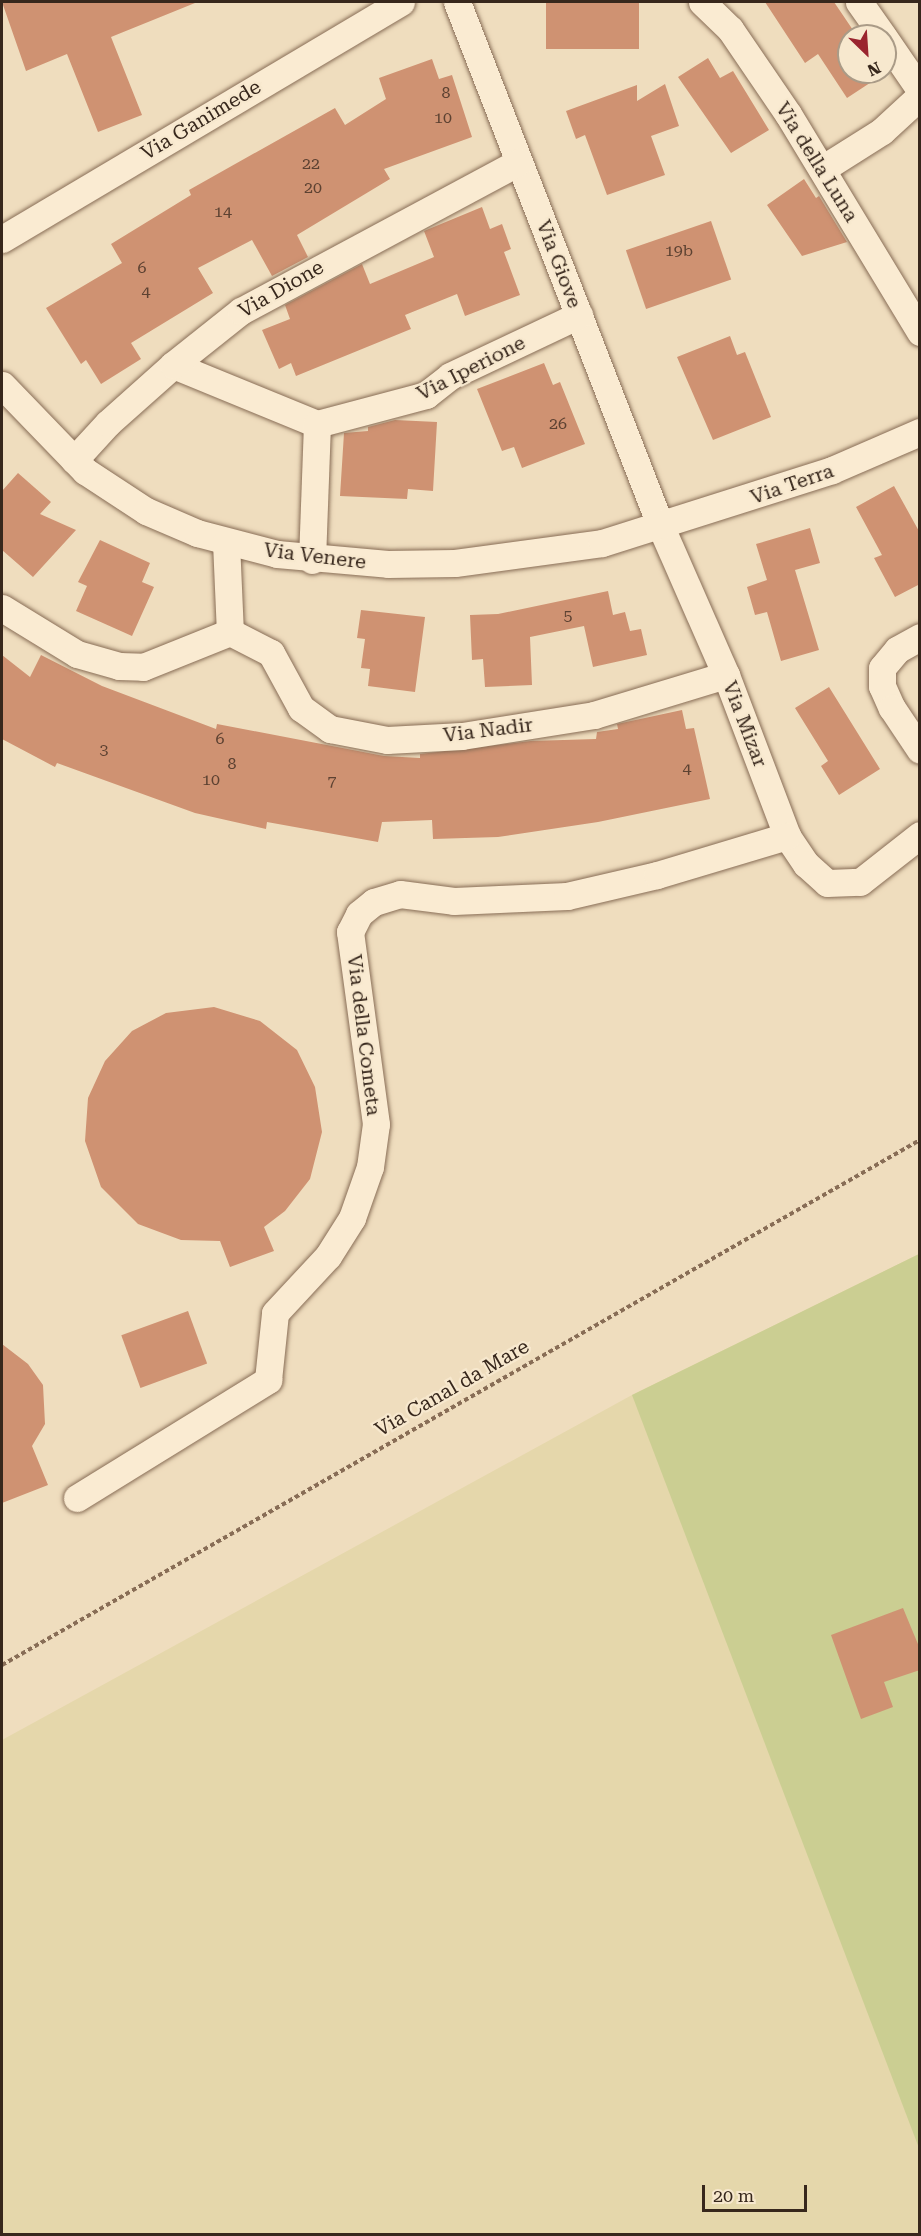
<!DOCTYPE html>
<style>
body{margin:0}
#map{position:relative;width:921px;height:2236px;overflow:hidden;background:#efddbe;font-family:"Roboto Serif",serif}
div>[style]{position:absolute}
.farmland>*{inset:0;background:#e5d7ab}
.green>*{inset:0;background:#cbce92}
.building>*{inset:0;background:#cf9272;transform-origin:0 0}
.path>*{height:4px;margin-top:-2px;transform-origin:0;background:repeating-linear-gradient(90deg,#886d56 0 4.5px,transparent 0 7.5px)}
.roads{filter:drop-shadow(0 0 2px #886d56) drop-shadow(0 0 2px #886d56)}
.street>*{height:27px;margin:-13.5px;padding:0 13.5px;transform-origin:13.5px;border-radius:13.5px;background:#faebd2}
span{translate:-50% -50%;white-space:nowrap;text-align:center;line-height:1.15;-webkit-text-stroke:4.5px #f7e8ce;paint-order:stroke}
.number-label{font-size:16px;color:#5d4232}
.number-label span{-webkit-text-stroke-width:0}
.street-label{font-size:20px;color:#37271c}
.frame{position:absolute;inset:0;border:3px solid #37271c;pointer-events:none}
.north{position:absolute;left:837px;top:24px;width:60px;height:60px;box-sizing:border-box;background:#f7e8ce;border:2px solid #aa9b87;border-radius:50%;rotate:155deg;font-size:16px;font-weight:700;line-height:24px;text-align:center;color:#37271c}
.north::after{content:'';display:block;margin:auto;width:21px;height:27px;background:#9a242e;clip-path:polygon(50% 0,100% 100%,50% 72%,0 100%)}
.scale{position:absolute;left:702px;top:2185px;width:105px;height:27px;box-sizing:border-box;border:3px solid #37271c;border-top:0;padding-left:8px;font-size:18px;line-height:21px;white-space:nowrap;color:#37271c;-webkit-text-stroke:4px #f7e8ce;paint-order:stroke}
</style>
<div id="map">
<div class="farmland">
<i style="clip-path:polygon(919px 1254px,919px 2234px,2px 2234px,2px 1740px,632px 1395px)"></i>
</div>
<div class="green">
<i style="clip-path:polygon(919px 1254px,919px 2148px,632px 1395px)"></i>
</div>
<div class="building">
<i style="clip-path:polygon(2px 2px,195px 2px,195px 3px,111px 37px,142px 115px,98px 132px,67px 54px,26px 71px)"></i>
<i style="left:546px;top:2px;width:93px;height:47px"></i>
<i style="clip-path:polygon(765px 2px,834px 2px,857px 36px,849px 36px,849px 72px,882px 75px,847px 98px,818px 54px,805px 63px)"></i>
<i style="clip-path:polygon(708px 58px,720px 78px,733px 71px,769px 130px,731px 153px,678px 77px)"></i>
<i style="clip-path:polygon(432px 59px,439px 79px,452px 75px,472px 137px,384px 169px,390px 179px,297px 235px,308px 257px,272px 276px,252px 240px,198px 268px,213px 293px,131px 343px,141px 359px,101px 384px,86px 360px,81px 364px,46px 308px,122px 263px,111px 244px,191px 195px,189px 190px,335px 108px,345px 125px,386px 99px,379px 78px)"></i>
<i style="clip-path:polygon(665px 84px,679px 126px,651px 136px,665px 175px,607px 195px,585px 135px,576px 139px,566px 111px,637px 85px,637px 101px)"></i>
<i style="clip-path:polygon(804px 179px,816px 198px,819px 196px,847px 242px,802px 256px,767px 205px)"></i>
<i style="clip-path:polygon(482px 207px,490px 229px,502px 224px,511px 249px,504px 252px,520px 295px,465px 316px,457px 294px,405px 315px,411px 329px,296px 376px,291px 363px,279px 369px,262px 330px,290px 319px,285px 305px,362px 264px,370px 284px,434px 257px,424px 231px)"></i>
<i style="left:711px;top:221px;width:62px;height:90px;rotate:71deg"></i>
<i style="clip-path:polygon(730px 336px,737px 355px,745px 352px,771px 417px,713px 440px,677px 357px)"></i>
<i style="clip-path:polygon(544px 363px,553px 385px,560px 382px,585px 444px,522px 468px,514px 447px,502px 451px,477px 389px)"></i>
<i style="clip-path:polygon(395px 420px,437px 422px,433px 491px,408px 489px,407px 499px,340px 496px,344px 433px,368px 431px,368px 427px)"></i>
<i style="clip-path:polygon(18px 473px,51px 502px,40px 514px,76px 530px,33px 577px,2px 550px,2px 491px)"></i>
<i style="clip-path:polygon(894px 486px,920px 533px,920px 584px,895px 597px,874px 558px,882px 555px,856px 507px)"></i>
<i style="clip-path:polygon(810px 528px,820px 563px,795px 570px,819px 650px,781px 661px,767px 612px,755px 615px,747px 587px,767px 580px,756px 544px)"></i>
<i style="clip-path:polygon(100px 540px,150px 563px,142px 582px,154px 587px,132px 636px,76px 611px,87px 586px,78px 582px)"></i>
<i style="clip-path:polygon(608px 591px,613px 615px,625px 612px,630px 631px,641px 629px,647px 655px,593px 667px,584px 626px,530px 637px,532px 685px,485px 687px,483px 659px,472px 660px,470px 615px,498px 614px)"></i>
<i style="clip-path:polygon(361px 610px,425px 617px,415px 692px,368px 686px,370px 669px,361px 668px,365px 639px,357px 638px)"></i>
<i style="clip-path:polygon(2px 655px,30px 677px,41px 655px,102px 686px,216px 729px,217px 724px,384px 756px,420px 758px,420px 754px,531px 741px,596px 739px,597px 732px,618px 729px,617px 724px,682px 710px,686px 729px,694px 728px,710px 799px,598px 822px,498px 837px,433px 839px,432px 820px,382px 822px,378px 842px,267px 822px,266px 829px,195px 813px,57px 763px,55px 767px,2px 739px)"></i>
<i style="clip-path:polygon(829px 687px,880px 769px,839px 795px,821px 766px,828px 761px,795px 708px)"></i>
<i style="clip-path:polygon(214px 1007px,260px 1021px,297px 1050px,315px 1087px,322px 1132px,310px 1179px,285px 1211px,264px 1227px,274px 1251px,230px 1267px,220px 1241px,181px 1240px,138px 1224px,101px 1187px,85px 1141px,88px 1098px,105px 1061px,132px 1031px,166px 1013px)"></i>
<i style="left:188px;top:1311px;width:56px;height:71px;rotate:70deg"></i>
<i style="clip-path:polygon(2px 1344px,28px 1364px,43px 1385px,45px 1424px,32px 1446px,48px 1485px,2px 1503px)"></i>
<i style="clip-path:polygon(903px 1608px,920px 1649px,920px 1670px,884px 1682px,893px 1707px,861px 1719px,831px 1635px)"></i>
</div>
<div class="path">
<i style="left:2px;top:1665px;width:1058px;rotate:-29.77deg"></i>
</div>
<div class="roads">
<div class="street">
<i style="left:457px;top:2px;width:563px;rotate:68.77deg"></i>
<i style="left:661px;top:527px;width:162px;rotate:66.3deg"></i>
<i style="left:726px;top:675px;width:172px;rotate:69.2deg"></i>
<i style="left:787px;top:836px;width:34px;rotate:56deg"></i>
<i style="left:806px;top:864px;width:28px;rotate:42deg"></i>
<i style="left:827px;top:883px;width:33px;rotate:-2deg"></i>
<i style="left:860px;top:882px;width:76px;rotate:-38.1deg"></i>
<i style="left:702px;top:2px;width:39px;rotate:44deg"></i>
<i style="left:730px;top:29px;width:103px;rotate:55.7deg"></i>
<i style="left:788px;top:114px;width:255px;rotate:58.8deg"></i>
<i style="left:859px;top:2px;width:42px;rotate:54.8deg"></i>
<i style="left:885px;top:39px;width:62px;rotate:55.5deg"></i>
<i style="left:822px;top:169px;width:71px;rotate:-32.3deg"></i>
<i style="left:882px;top:131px;width:52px;rotate:-42.6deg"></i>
<i style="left:2px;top:239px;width:464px;rotate:-30.7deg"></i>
<i style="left:173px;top:365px;width:156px;rotate:22.3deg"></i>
<i style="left:2px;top:385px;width:120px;rotate:46deg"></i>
<i style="left:85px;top:471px;width:73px;rotate:33.3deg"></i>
<i style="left:146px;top:511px;width:56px;rotate:23.3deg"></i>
<i style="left:197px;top:533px;width:83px;rotate:14.7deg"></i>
<i style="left:277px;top:554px;width:111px;rotate:5.1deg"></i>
<i style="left:388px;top:564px;width:67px;rotate:-0.9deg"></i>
<i style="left:455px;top:563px;width:148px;rotate:-7.7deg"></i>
<i style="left:602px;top:543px;width:241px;rotate:-17.6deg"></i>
<i style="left:832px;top:470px;width:96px;rotate:-23.4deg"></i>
<i style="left:74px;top:460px;width:50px;rotate:-47.4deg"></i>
<i style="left:108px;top:423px;width:87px;rotate:-41.7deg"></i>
<i style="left:173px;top:365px;width:87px;rotate:-38.5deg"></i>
<i style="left:241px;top:311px;width:315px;rotate:-28.2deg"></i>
<i style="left:226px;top:542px;width:90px;rotate:87.5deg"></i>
<i style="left:230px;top:632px;width:46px;rotate:27.1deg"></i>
<i style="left:271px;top:653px;width:63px;rotate:61.4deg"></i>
<i style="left:301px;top:708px;width:36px;rotate:36deg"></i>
<i style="left:330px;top:729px;width:58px;rotate:10.9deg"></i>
<i style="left:387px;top:740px;width:75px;rotate:-3.1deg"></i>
<i style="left:462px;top:736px;width:134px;rotate:-9deg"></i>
<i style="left:594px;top:715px;width:138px;rotate:-16.9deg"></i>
<i style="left:312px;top:560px;width:136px;rotate:-87.9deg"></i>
<i style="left:317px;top:424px;width:113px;rotate:-14.9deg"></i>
<i style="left:426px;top:395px;width:31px;rotate:-38deg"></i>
<i style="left:450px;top:376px;width:143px;rotate:-25.3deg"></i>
<i style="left:2px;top:608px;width:88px;rotate:31.5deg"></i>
<i style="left:77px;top:654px;width:44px;rotate:15.9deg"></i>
<i style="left:119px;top:666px;width:24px;rotate:2deg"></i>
<i style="left:143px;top:667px;width:94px;rotate:-21.9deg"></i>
<i style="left:920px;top:637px;width:26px;rotate:151deg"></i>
<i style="left:897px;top:650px;width:23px;rotate:130deg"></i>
<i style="left:882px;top:668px;width:18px;rotate:90deg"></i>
<i style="left:882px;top:686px;width:24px;rotate:66deg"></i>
<i style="left:892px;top:708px;width:50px;rotate:56.3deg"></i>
<i style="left:77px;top:1498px;width:225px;rotate:-31.7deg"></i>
<i style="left:268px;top:1380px;width:67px;rotate:-84deg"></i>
<i style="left:275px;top:1313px;width:78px;rotate:-47.1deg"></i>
<i style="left:328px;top:1256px;width:45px;rotate:-57.7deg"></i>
<i style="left:352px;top:1218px;width:54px;rotate:-70.6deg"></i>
<i style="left:370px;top:1167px;width:43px;rotate:-82.1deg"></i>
<i style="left:376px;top:1124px;width:194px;rotate:-97.7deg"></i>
<i style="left:350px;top:932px;width:20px;rotate:-63deg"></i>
<i style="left:359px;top:914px;width:19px;rotate:-39deg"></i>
<i style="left:374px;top:902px;width:27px;rotate:-17deg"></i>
<i style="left:400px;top:894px;width:54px;rotate:7.4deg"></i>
<i style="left:454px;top:901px;width:113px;rotate:-2.5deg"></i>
<i style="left:567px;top:896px;width:92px;rotate:-13.1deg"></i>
<i style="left:657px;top:875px;width:136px;rotate:-16.7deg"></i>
</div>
</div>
<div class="number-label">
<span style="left:446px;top:93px">8</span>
<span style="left:443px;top:118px">10</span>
<span style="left:311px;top:164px">22</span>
<span style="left:313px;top:188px">20</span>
<span style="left:223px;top:212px">14</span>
<span style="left:679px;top:251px">19b</span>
<span style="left:142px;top:268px">6</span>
<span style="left:146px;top:292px">4</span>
<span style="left:558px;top:424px">26</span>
<span style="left:568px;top:616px">5</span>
<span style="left:220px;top:739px">6</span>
<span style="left:104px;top:750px">3</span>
<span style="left:232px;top:764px">8</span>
<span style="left:687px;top:769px">4</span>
<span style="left:211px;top:780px">10</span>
<span style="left:332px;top:781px">7</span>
</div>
<div class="street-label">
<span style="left:201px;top:120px;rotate:-31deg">Via Ganimede</span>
<span style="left:817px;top:162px;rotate:58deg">Via della Luna</span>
<span style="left:559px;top:264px;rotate:69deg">Via Giove</span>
<span style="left:281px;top:289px;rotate:-30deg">Via Dione</span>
<span style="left:471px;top:368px;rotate:-27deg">Via Iperione</span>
<span style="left:792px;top:484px;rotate:-19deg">Via Terra</span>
<span style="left:315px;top:556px;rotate:7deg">Via Venere</span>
<span style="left:745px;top:724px;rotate:69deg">Via Mizar</span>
<span style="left:488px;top:730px;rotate:-7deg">Via Nadir</span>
<span style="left:364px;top:1035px;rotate:83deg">Via della Cometa</span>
<span style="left:452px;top:1388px;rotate:-30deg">Via Canal da Mare</span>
</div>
<div class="frame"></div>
<div class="north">N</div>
<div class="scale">20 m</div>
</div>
